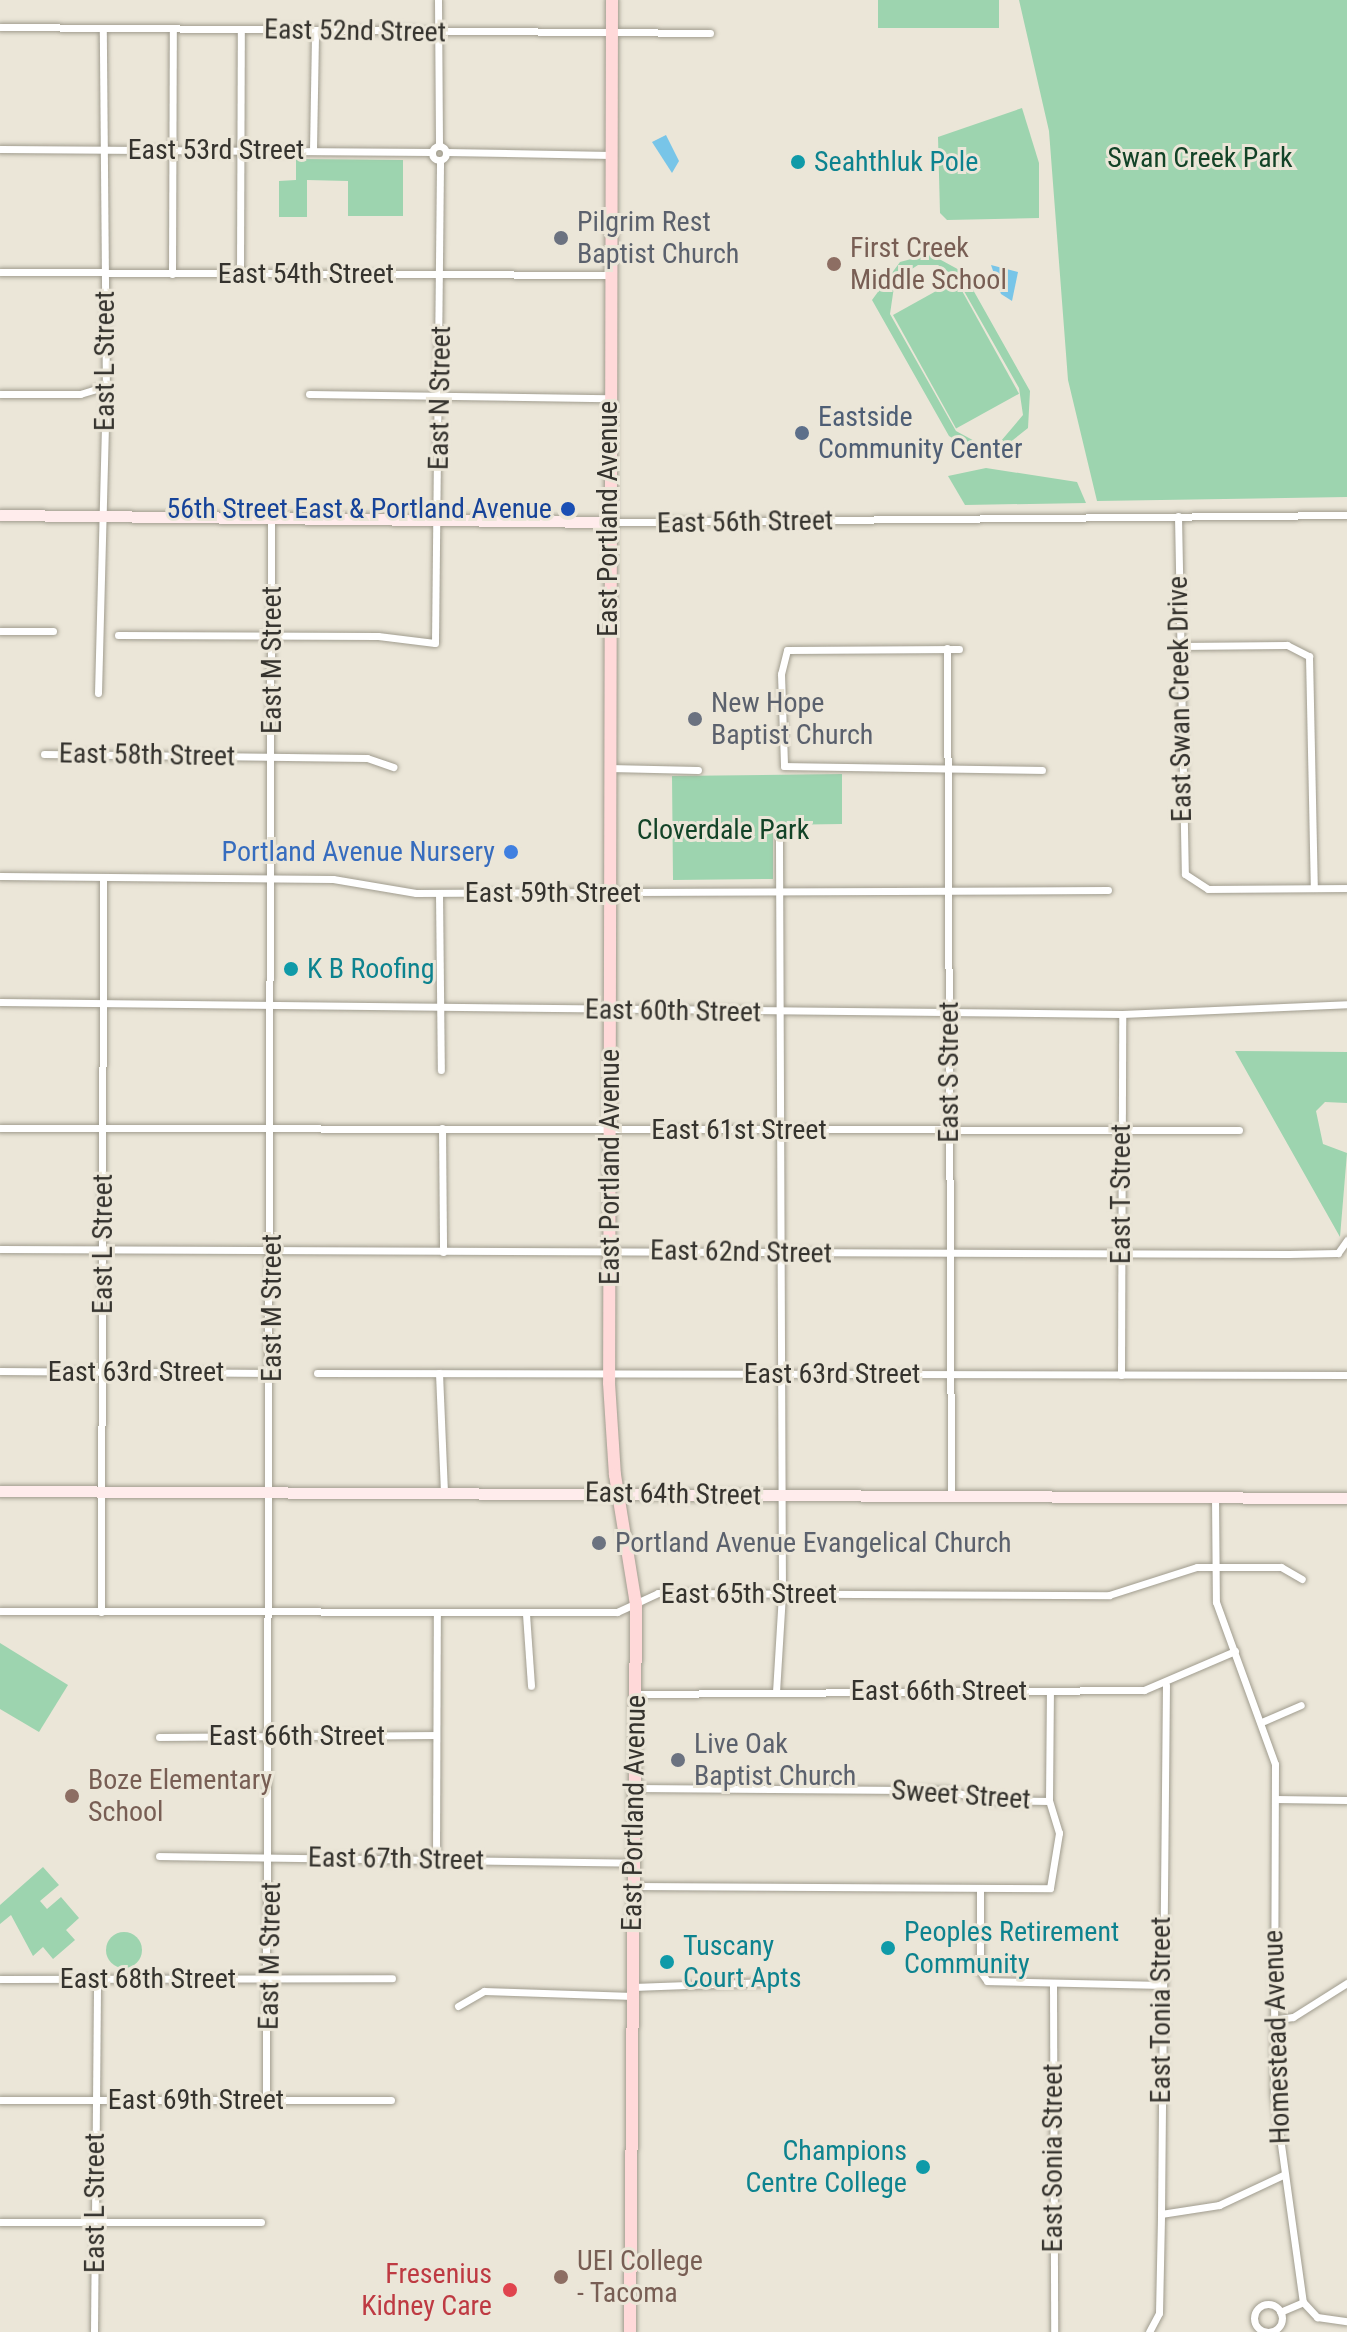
<!DOCTYPE html>
<style>
body{margin:0}
#map{position:relative;width:1347px;height:2332px;overflow:hidden;background:#ebe6d8;font-family:"Roboto Condensed",sans-serif}
div>[style]{position:absolute}
.green>*{inset:0;background:#9dd4af;transform-origin:0 0}
.round{border-radius:50%}
.water>*{inset:0;background:#78c5e8}
.roads{filter:drop-shadow(0 0 2px #a09c8e) drop-shadow(0 0 2px #a09c8e)}
.street>*{height:7px;margin:-3.5px;padding:0 3.5px;transform-origin:3.5px;border-radius:3.5px;background:#fff}
.street>.ring{margin:-3.5px;padding:0;box-sizing:content-box;background:none;border:7px solid #fff;border-radius:50%}
.secondary>*{height:11px;margin:-5.5px;padding:0 5.5px;transform-origin:5.5px;border-radius:5.5px;background:#ffecec}
.primary>*{height:12px;margin:-6px;padding:0 6px;transform-origin:6px;border-radius:6px;background:#ffd9d9}
.dots>*{width:22px;height:22px;translate:-50% -50%;box-sizing:border-box;border:4px solid #ebe6d8;border-radius:50%}
span{translate:-50% -50%;white-space:nowrap;text-align:center;line-height:1.15;-webkit-text-stroke:6px #ebe6d8;paint-order:stroke}
.street-label{font-size:28px;color:#35332e}
.park-label{font-size:28px;color:#124327}
.culture-label{font-size:28px;color:#0d838f}
.left{translate:0 -50%;text-align:left}
.right{translate:-100% -50%;text-align:right}
.worship-label{font-size:28px;color:#5b616d}
.education-label{font-size:28px;color:#785e54}
.service-label{font-size:28px;color:#4e5e75}
.transit-label{font-size:28px;color:#164399}
.shop-label{font-size:28px;color:#366cbe}
.health-label{font-size:28px;color:#be3a42}
</style>
<div id="map">
<div class="green">
<i style="left:878px;top:0;width:121px;height:28px"></i>
<i style="clip-path:polygon(1019px 0,1347px 0,1347px 497px,1097px 501px,1068px 380px,1049px 131px)"></i>
<i style="clip-path:polygon(1022px 108px,1039px 163px,1039px 218px,947px 220px,940px 213px,938px 137px)"></i>
<i style="clip-path:polygon(296px 159px,403px 160px,403px 216px,348px 216px,348px 181px,307px 180px,307px 217px,279px 217px,279px 181px,296px 180px)"></i>
<i style="clip-path:polygon(evenodd,930px 254px,963px 272px,1030px 391px,1028px 428px,998px 452px,975px 452px,949px 436px,872px 300px,900px 262px,930px 254px,918px 265px,938px 265px,956px 277px,1019px 388px,1023px 415px,1001px 441px,980px 444px,956px 431px,890px 314px,895px 280px,918px 265px)"></i>
<i style="left:956px;top:280px;width:130px;height:72px;rotate:61deg"></i>
<i style="clip-path:polygon(986px 468px,1077px 482px,1086px 503px,965px 505px,948px 476px)"></i>
<i style="clip-path:polygon(842px 774px,842px 824px,773px 825px,773px 879px,673px 880px,672px 776px)"></i>
<i style="clip-path:polygon(1235px 1051px,1347px 1052px,1347px 1103px,1325px 1102px,1316px 1111px,1323px 1144px,1347px 1153px,1340px 1237px)"></i>
<i style="clip-path:polygon(0 1643px,68px 1685px,39px 1732px,0 1709px)"></i>
<i style="clip-path:polygon(43px 1867px,59px 1885px,40px 1901px,47px 1909px,61px 1897px,79px 1918px,66px 1930px,75px 1940px,53px 1959px,43px 1947px,33px 1956px,11px 1915px,0 1924px,0 1905px)"></i>
<i class="round" style="left:106px;top:1932px;width:36px;height:36px"></i>
</div>
<div class="water">
<i style="clip-path:polygon(666px 135px,679px 161px,672px 173px,652px 142px)"></i>
<i style="clip-path:polygon(991px 265px,1018px 272px,1012px 301px,1001px 294px)"></i>
</div>
<div class="roads">
<div class="street">
<i style="left:438px;top:0;width:146px;rotate:89.6deg"></i>
<i style="left:0;top:27px;width:710px;rotate:0.48deg"></i>
<i class="ring" style="left:432px;top:146px;width:7px;height:7px"></i>
<i style="left:0;top:149px;width:432px;rotate:0.4deg"></i>
<i style="left:313px;top:150px;width:120px;rotate:-89deg"></i>
<i style="left:446px;top:152px;width:165px;rotate:1deg"></i>
<i style="left:0;top:272px;width:611px;rotate:0.28deg"></i>
<i style="left:172px;top:274px;width:245px;rotate:-89.8deg"></i>
<i style="left:240px;top:274px;width:244px;rotate:-89.8deg"></i>
<i style="left:0;top:394px;width:80px"></i>
<i style="left:80px;top:394px;width:27px;rotate:-17deg"></i>
<i style="left:309px;top:394px;width:299px;rotate:0.8deg"></i>
<i style="left:1178px;top:516px;width:358px;rotate:88.9deg"></i>
<i style="left:1185px;top:874px;width:27px;rotate:33deg"></i>
<i style="left:1208px;top:889px;width:139px;rotate:-0.4deg"></i>
<i style="left:609px;top:522px;width:738px;rotate:-0.54deg"></i>
<i style="left:0;top:631px;width:53px"></i>
<i style="left:118px;top:635px;width:260px;rotate:0.2deg"></i>
<i style="left:378px;top:636px;width:57px;rotate:7deg"></i>
<i style="left:435px;top:643px;width:483px;rotate:-89.4deg"></i>
<i style="left:1179px;top:646px;width:108px;rotate:-0.5deg"></i>
<i style="left:1287px;top:645px;width:25px;rotate:27deg"></i>
<i style="left:1309px;top:656px;width:232px;rotate:88.8deg"></i>
<i style="left:947px;top:648px;width:848px;rotate:89.73deg"></i>
<i style="left:959px;top:649px;width:172px;rotate:179.7deg"></i>
<i style="left:787px;top:650px;width:25px;rotate:104deg"></i>
<i style="left:781px;top:674px;width:92px;rotate:88.1deg"></i>
<i style="left:784px;top:766px;width:258px;rotate:0.9deg"></i>
<i style="left:98px;top:693px;width:297px;rotate:-88.5deg"></i>
<i style="left:106px;top:396px;width:368px;rotate:-90.5deg"></i>
<i style="left:44px;top:754px;width:323px;rotate:0.7deg"></i>
<i style="left:367px;top:758px;width:28px;rotate:19deg"></i>
<i style="left:609px;top:768px;width:89px;rotate:1.3deg"></i>
<i style="left:0;top:876px;width:333px;rotate:0.5deg"></i>
<i style="left:333px;top:879px;width:84px;rotate:9.6deg"></i>
<i style="left:416px;top:893px;width:692px;rotate:-0.25deg"></i>
<i style="left:439px;top:893px;width:177px;rotate:89.4deg"></i>
<i style="left:0;top:1002px;width:1122px;rotate:0.61deg"></i>
<i style="left:1122px;top:1014px;width:225px;rotate:-2.5deg"></i>
<i style="left:0;top:1128px;width:1239px;rotate:0.09deg"></i>
<i style="left:442px;top:1128px;width:124px;rotate:89.5deg"></i>
<i style="left:0;top:1249px;width:1289px;rotate:0.22deg"></i>
<i style="left:1289px;top:1254px;width:49px;rotate:-1.2deg"></i>
<i style="left:1338px;top:1253px;width:16px;rotate:-55deg"></i>
<i style="left:0;top:1371px;width:272px;rotate:0.4deg"></i>
<i style="left:317px;top:1373px;width:1030px;rotate:0.11deg"></i>
<i style="left:439px;top:1373px;width:121px;rotate:87.6deg"></i>
<i style="left:1121px;top:1375px;width:361px;rotate:-89.8deg"></i>
<i style="left:1215px;top:1497px;width:105px;rotate:89.5deg"></i>
<i style="left:1216px;top:1602px;width:172px;rotate:70deg"></i>
<i style="left:1275px;top:1764px;width:330px;rotate:90.2deg"></i>
<i style="left:1274px;top:2094px;width:210px;rotate:82.1deg"></i>
<i style="left:1303px;top:2302px;width:21px;rotate:47deg"></i>
<i style="left:1317px;top:2317px;width:30px;rotate:8deg"></i>
<i style="left:0;top:1611px;width:617px;rotate:0.09deg"></i>
<i style="left:617px;top:1612px;width:45px;rotate:-24.9deg"></i>
<i style="left:658px;top:1593px;width:451px;rotate:0.3deg"></i>
<i style="left:1109px;top:1595px;width:92px;rotate:-17.7deg"></i>
<i style="left:1197px;top:1567px;width:84px"></i>
<i style="left:1281px;top:1567px;width:24px;rotate:30deg"></i>
<i style="left:101px;top:1612px;width:735px;rotate:-89.84deg"></i>
<i style="left:526px;top:1614px;width:72px;rotate:86deg"></i>
<i style="left:776px;top:1692px;width:99px;rotate:-86.5deg"></i>
<i style="left:782px;top:1593px;width:762px;rotate:-90.23deg"></i>
<i style="left:636px;top:1694px;width:508px;rotate:-0.45deg"></i>
<i style="left:1144px;top:1690px;width:99px;rotate:-23.2deg"></i>
<i style="left:1264px;top:1721px;width:40px;rotate:-23.4deg"></i>
<i style="left:159px;top:1737px;width:277px;rotate:-0.4deg"></i>
<i style="left:633px;top:1788px;width:312px;rotate:0.4deg"></i>
<i style="left:945px;top:1790px;width:43px;rotate:13.4deg"></i>
<i style="left:987px;top:1800px;width:62px;rotate:0.9deg"></i>
<i style="left:1275px;top:1799px;width:72px;rotate:0.8deg"></i>
<i style="left:159px;top:1856px;width:474px;rotate:0.8deg"></i>
<i style="left:436px;top:1860px;width:245px;rotate:-89.8deg"></i>
<i style="left:634px;top:1886px;width:416px;rotate:0.3deg"></i>
<i style="left:1050px;top:1888px;width:56px;rotate:-80.7deg"></i>
<i style="left:1059px;top:1833px;width:34px;rotate:-107deg"></i>
<i style="left:1049px;top:1801px;width:110px;rotate:-89.5deg"></i>
<i style="left:980px;top:1888px;width:83px;rotate:90deg"></i>
<i style="left:980px;top:1971px;width:12px;rotate:55deg"></i>
<i style="left:987px;top:1981px;width:173px;rotate:1.3deg"></i>
<i style="left:0;top:1979px;width:392px;rotate:-0.1deg"></i>
<i style="left:1053px;top:1984px;width:348px;rotate:89.8deg"></i>
<i style="left:633px;top:1987px;width:136px;rotate:-2.1deg"></i>
<i style="left:458px;top:2006px;width:30px;rotate:-30deg"></i>
<i style="left:484px;top:1991px;width:149px;rotate:1.9deg"></i>
<i style="left:1272px;top:2020px;width:21px;rotate:-8deg"></i>
<i style="left:1293px;top:2017px;width:64px;rotate:-32.2deg"></i>
<i style="left:0;top:2100px;width:391px"></i>
<i style="left:266px;top:2100px;width:1584px;rotate:-89.82deg"></i>
<i style="left:1161px;top:2214px;width:59px;rotate:-8.8deg"></i>
<i style="left:1219px;top:2205px;width:71px;rotate:-25.1deg"></i>
<i style="left:0;top:2222px;width:261px"></i>
<i class="ring" style="left:1254px;top:2304px;width:21px;height:21px"></i>
<i style="left:1280px;top:2312px;width:25px;rotate:-23deg"></i>
<i style="left:94px;top:2332px;width:354px;rotate:-89.5deg"></i>
<i style="left:1149px;top:2332px;width:21px;rotate:-62deg"></i>
<i style="left:1159px;top:2313px;width:99px;rotate:-88.8deg"></i>
<i style="left:1161px;top:2214px;width:529px;rotate:-89.46deg"></i>
</div>
<div class="secondary">
<i style="left:0;top:515px;width:608px;rotate:0.66deg"></i>
<i style="left:0;top:1491px;width:1347px;rotate:0.3deg"></i>
</div>
<div class="primary">
<i style="left:612px;top:0;width:1383px;rotate:90.12deg"></i>
<i style="left:609px;top:1383px;width:92px;rotate:86.3deg"></i>
<i style="left:615px;top:1475px;width:131px;rotate:80.8deg"></i>
<i style="left:636px;top:1604px;width:728px;rotate:90.47deg"></i>
</div>
</div>
<div class="dots">
<i style="left:798px;top:162px;background:#0f9aa8"></i>
<i style="left:561px;top:238px;background:#6b7280"></i>
<i style="left:834px;top:264px;background:#8d6e63"></i>
<i style="left:802px;top:433px;background:#5c6f8a"></i>
<i style="left:568px;top:509px;background:#1a4fb4"></i>
<i style="left:695px;top:719px;background:#6b7280"></i>
<i style="left:511px;top:852px;background:#3f7fe0"></i>
<i style="left:291px;top:969px;background:#0f9aa8"></i>
<i style="left:599px;top:1543px;background:#6b7280"></i>
<i style="left:678px;top:1760px;background:#6b7280"></i>
<i style="left:72px;top:1796px;background:#8d6e63"></i>
<i style="left:888px;top:1948px;background:#0f9aa8"></i>
<i style="left:667px;top:1962px;background:#0f9aa8"></i>
<i style="left:923px;top:2167px;background:#0f9aa8"></i>
<i style="left:561px;top:2277px;background:#8d6e63"></i>
<i style="left:510px;top:2290px;background:#e0444e"></i>
</div>
<div class="street-label">
<span style="left:355px;top:31px;rotate:1deg">East 52nd Street</span>
<span style="left:216px;top:150px">East 53rd Street</span>
<span style="left:306px;top:274px">East 54th Street</span>
<span style="left:105px;top:361px;rotate:-90deg">East L Street</span>
<span style="left:440px;top:398px;rotate:-89deg">East N Street</span>
<span style="left:608px;top:519px;rotate:-90deg">East Portland Avenue</span>
<span style="left:745px;top:522px;rotate:-1deg">East 56th Street</span>
<span style="left:272px;top:660px;rotate:-90deg">East M Street</span>
<span style="left:1180px;top:699px;rotate:-91deg">East Swan Creek Drive</span>
<span style="left:147px;top:755px;rotate:1deg">East 58th Street</span>
<span style="left:553px;top:893px">East 59th Street</span>
<span style="left:673px;top:1011px;rotate:1deg">East 60th Street</span>
<span style="left:949px;top:1072px;rotate:-90deg">East S Street</span>
<span style="left:739px;top:1130px">East 61st Street</span>
<span style="left:610px;top:1167px;rotate:-90deg">East Portland Avenue</span>
<span style="left:1121px;top:1194px;rotate:-90deg">East T Street</span>
<span style="left:103px;top:1244px;rotate:-90deg">East L Street</span>
<span style="left:741px;top:1252px;rotate:1deg">East 62nd Street</span>
<span style="left:272px;top:1308px;rotate:-90deg">East M Street</span>
<span style="left:136px;top:1372px">East 63rd Street</span>
<span style="left:832px;top:1374px">East 63rd Street</span>
<span style="left:673px;top:1494px;rotate:1deg">East 64th Street</span>
<span style="left:749px;top:1594px">East 65th Street</span>
<span style="left:939px;top:1691px">East 66th Street</span>
<span style="left:297px;top:1736px">East 66th Street</span>
<span style="left:961px;top:1795px;rotate:4deg">Sweet Street</span>
<span style="left:634px;top:1813px;rotate:-89deg">East Portland Avenue</span>
<span style="left:396px;top:1859px;rotate:1deg">East 67th Street</span>
<span style="left:270px;top:1956px;rotate:-89deg">East M Street</span>
<span style="left:148px;top:1979px">East 68th Street</span>
<span style="left:1161px;top:2010px;rotate:-90deg">East Tonia Street</span>
<span style="left:1277px;top:2037px;rotate:-92deg">Homestead Avenue</span>
<span style="left:196px;top:2100px">East 69th Street</span>
<span style="left:1053px;top:2158px;rotate:-90deg">East Sonia Street</span>
<span style="left:95px;top:2203px;rotate:-90deg">East L Street</span>
</div>
<div class="park-label">
<span style="left:1200px;top:158px">Swan Creek Park</span>
<span style="left:723px;top:830px">Cloverdale Park</span>
</div>
<div class="culture-label">
<span class="left" style="left:814px;top:162px">Seahthluk Pole</span>
<span class="left" style="left:307px;top:969px">K B Roofing</span>
<span class="left" style="left:904px;top:1948px">Peoples Retirement<br>Community</span>
<span class="left" style="left:683px;top:1962px">Tuscany<br>Court Apts</span>
<span class="right" style="left:907px;top:2167px">Champions<br>Centre College</span>
</div>
<div class="worship-label">
<span class="left" style="left:577px;top:238px">Pilgrim Rest<br>Baptist Church</span>
<span class="left" style="left:711px;top:719px">New Hope<br>Baptist Church</span>
<span class="left" style="left:615px;top:1543px">Portland Avenue Evangelical Church</span>
<span class="left" style="left:694px;top:1760px">Live Oak<br>Baptist Church</span>
</div>
<div class="education-label">
<span class="left" style="left:850px;top:264px">First Creek<br>Middle School</span>
<span class="left" style="left:88px;top:1796px">Boze Elementary<br>School</span>
<span class="left" style="left:577px;top:2277px">UEI College<br>- Tacoma</span>
</div>
<div class="service-label">
<span class="left" style="left:818px;top:433px">Eastside<br>Community Center</span>
</div>
<div class="transit-label">
<span class="right" style="left:552px;top:509px">56th Street East &amp; Portland Avenue</span>
</div>
<div class="shop-label">
<span class="right" style="left:495px;top:852px">Portland Avenue Nursery</span>
</div>
<div class="health-label">
<span class="right" style="left:492px;top:2290px">Fresenius<br>Kidney Care</span>
</div>
</div>
